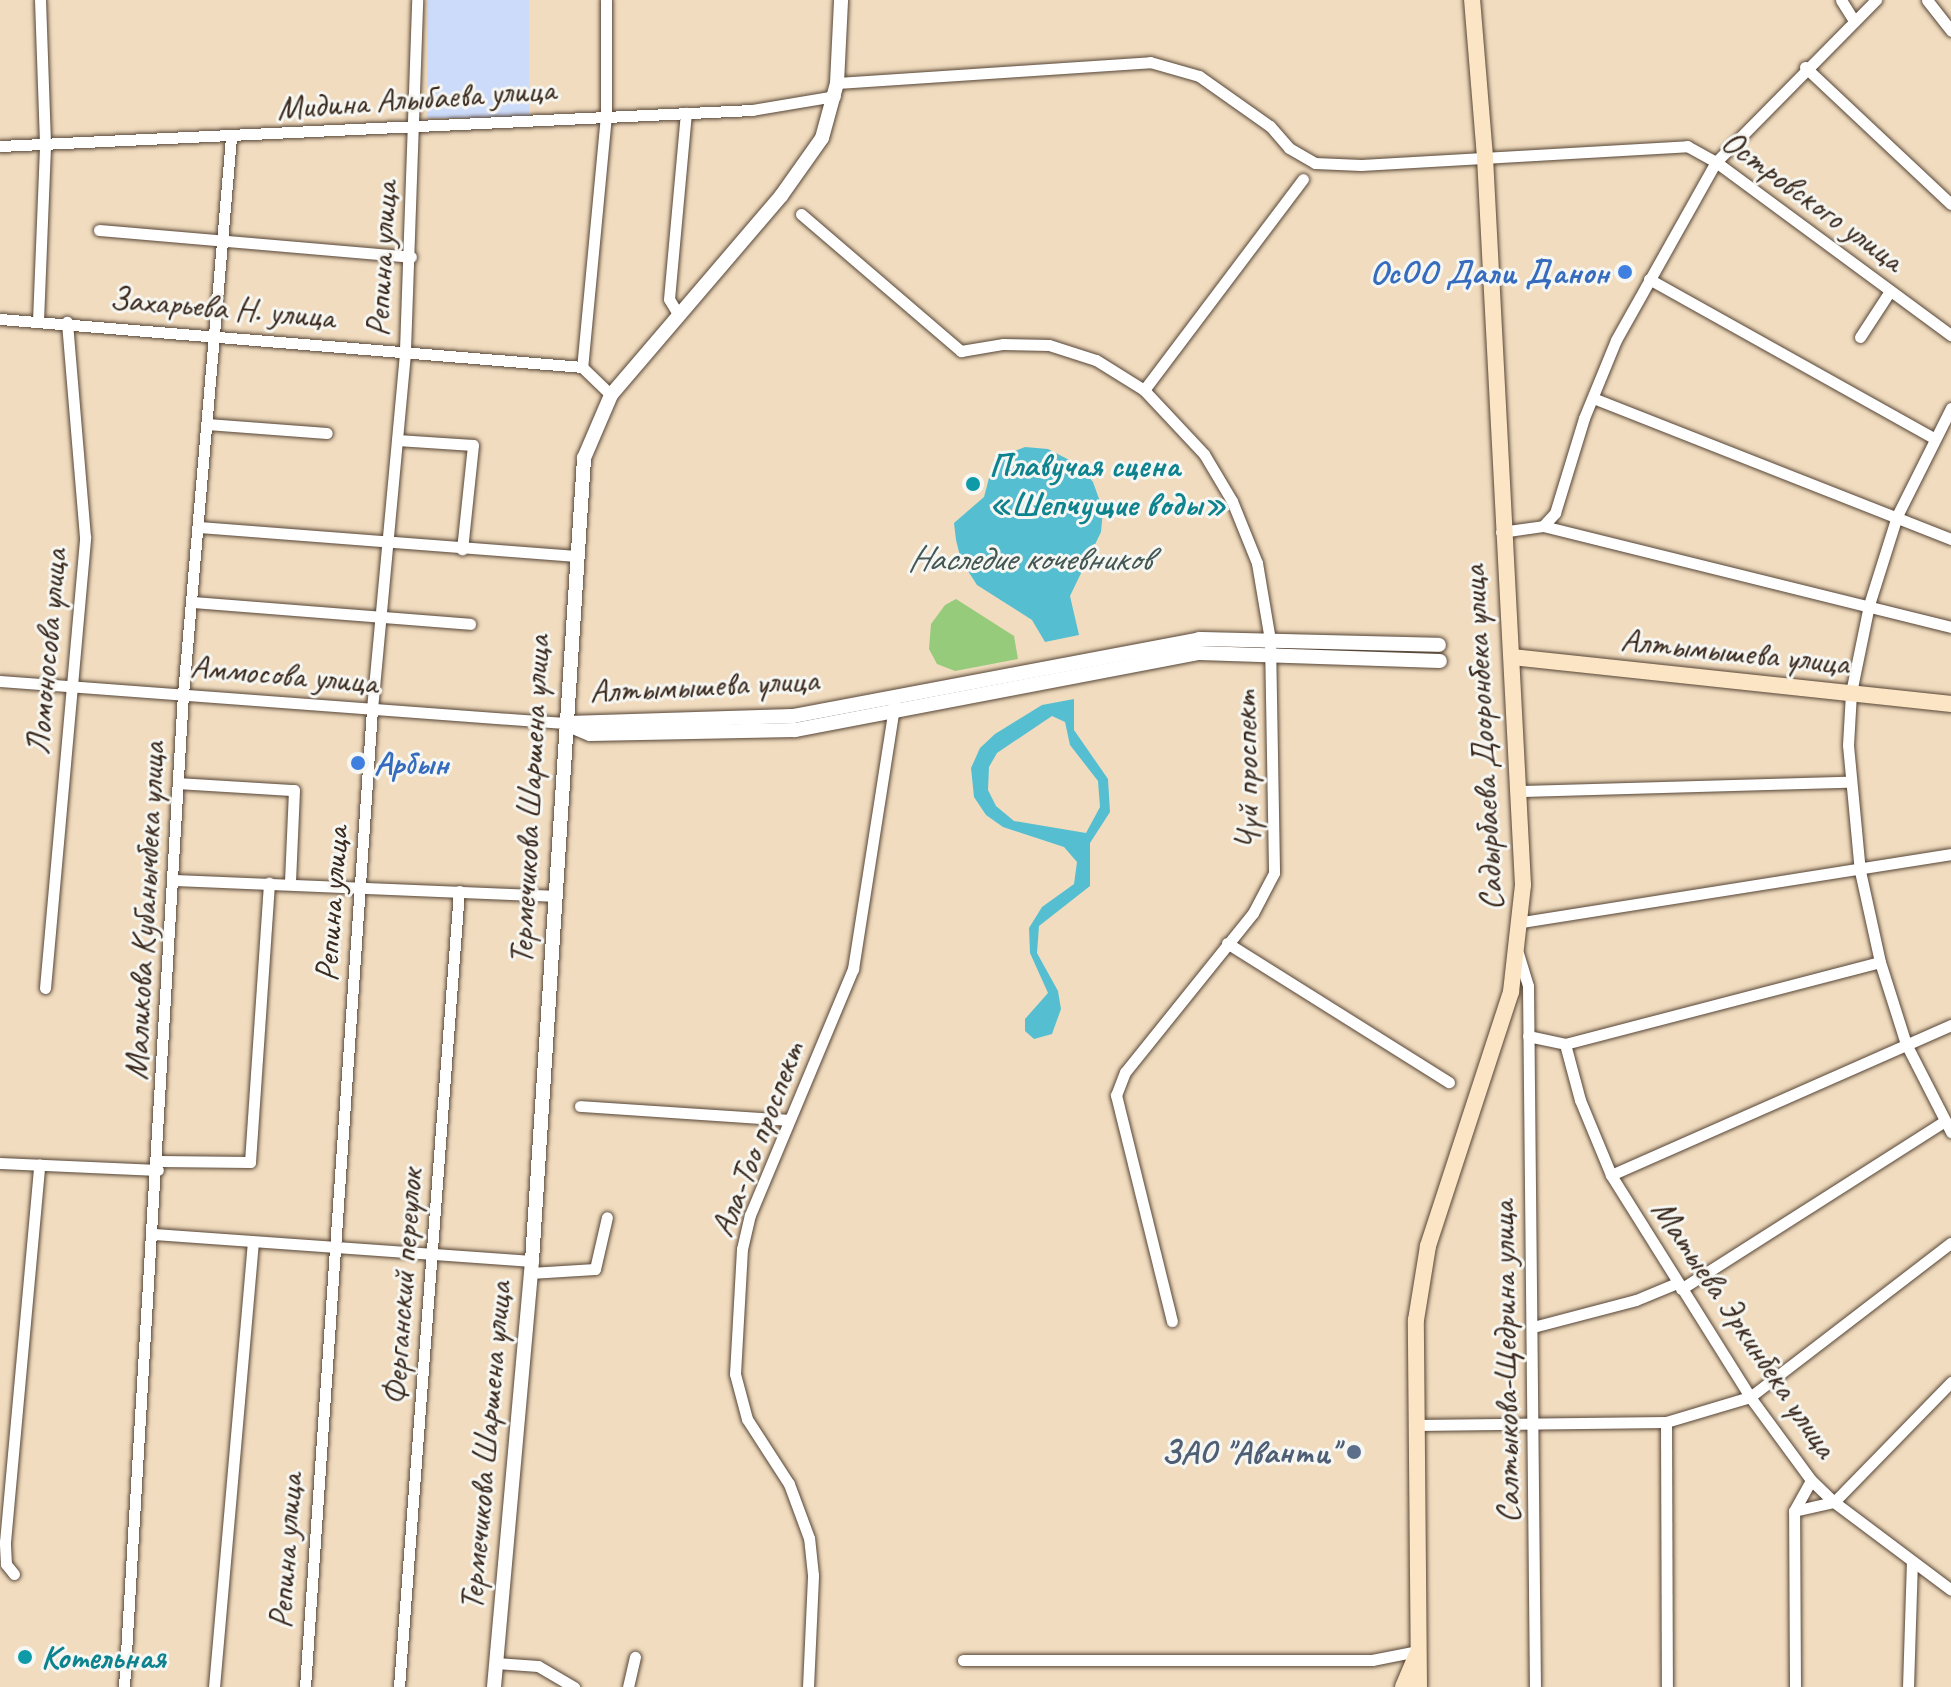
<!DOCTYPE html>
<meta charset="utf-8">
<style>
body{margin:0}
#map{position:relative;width:1951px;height:1687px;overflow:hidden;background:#f1dcbf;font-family:Caveat,sans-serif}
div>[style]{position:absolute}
.built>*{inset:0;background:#cddbfa;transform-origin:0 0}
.green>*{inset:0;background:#97cb7c}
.water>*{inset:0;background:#55bfd1}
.roads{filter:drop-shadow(0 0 2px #564536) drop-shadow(0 0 2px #564536)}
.minor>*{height:11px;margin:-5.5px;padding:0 5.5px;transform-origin:5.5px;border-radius:5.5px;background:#fff}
.tertiary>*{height:14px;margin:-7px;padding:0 7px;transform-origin:7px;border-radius:7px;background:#fff}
.secondary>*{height:16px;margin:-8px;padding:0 8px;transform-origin:8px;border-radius:8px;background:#fce5c4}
.dots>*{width:22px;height:22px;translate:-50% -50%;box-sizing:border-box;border:4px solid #f6f6f2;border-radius:50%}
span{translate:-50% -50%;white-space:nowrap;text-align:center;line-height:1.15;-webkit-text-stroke:6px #f6f6f2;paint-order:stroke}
.street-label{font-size:34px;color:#3b2a1e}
.shop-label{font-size:34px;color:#366cbe;font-weight:700}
.right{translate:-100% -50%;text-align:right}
.left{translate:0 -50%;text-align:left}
.culture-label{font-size:34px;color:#0d838f;font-weight:700}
.service-label{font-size:34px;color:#4e5e75;font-weight:700}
.water-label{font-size:36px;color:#435754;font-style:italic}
</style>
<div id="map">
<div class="built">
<i style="left:427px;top:0;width:102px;height:118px"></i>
</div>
<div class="green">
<i style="clip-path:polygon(956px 599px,1014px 636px,1018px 659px,955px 671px,937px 664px,929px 649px,931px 624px,945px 605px)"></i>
</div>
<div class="water">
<i style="clip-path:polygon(1025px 447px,1048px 449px,1079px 465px,1093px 482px,1103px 510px,1101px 532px,1070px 596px,1079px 635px,1045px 642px,1032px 620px,977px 585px,961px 560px,956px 540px,954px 523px,984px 497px,994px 459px)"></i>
<i style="clip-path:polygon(evenodd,1074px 699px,1074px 730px,1108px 779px,1110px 812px,1090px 843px,1090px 886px,1039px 926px,1037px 953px,1058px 991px,1061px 1009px,1052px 1034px,1034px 1039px,1025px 1031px,1025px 1019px,1048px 993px,1030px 953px,1029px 928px,1042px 907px,1074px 884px,1077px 862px,1064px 847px,1003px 827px,986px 815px,974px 797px,971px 768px,980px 748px,995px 734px,1042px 705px,1074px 699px,1052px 716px,1065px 722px,1070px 745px,1098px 781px,1100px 807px,1086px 833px,1014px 821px,996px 806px,988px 790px,989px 767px,997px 753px,1052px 716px)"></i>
</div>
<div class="roads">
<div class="minor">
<i style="left:606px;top:0;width:115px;rotate:90deg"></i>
<i style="left:606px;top:115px;width:253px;rotate:95.4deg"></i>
<i style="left:582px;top:367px;width:40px;rotate:44deg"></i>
<i style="left:1841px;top:0;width:22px;rotate:58deg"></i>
<i style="left:1927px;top:0;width:39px;rotate:52deg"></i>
<i style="left:1805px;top:67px;width:200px;rotate:43.2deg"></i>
<i style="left:837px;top:83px;width:314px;rotate:-3.8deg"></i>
<i style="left:1150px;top:62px;width:51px;rotate:15.9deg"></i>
<i style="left:1199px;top:76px;width:87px;rotate:35.2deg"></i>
<i style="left:1270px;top:126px;width:29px;rotate:49deg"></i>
<i style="left:1289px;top:148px;width:30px;rotate:30deg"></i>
<i style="left:1315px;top:163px;width:46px;rotate:2.5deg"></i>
<i style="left:1361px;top:165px;width:327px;rotate:-3.3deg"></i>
<i style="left:1687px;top:146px;width:33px;rotate:29deg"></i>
<i style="left:1716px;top:162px;width:292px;rotate:36.4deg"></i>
<i style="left:0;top:146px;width:753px;rotate:-2.74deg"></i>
<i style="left:752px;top:110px;width:84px;rotate:-9.6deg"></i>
<i style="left:801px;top:214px;width:211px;rotate:40.6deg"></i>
<i style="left:961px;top:351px;width:43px;rotate:-9.5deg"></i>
<i style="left:1003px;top:344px;width:46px;rotate:1.2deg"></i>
<i style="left:1049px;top:345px;width:49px;rotate:17.7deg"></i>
<i style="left:1096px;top:360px;width:57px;rotate:32deg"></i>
<i style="left:1144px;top:390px;width:88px;rotate:46.8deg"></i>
<i style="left:1204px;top:454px;width:55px;rotate:59.2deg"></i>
<i style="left:1232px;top:501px;width:67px;rotate:68deg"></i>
<i style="left:1257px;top:563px;width:78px;rotate:80.4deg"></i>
<i style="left:1270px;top:640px;width:233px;rotate:89deg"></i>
<i style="left:1274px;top:873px;width:45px;rotate:117.7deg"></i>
<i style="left:1253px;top:913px;width:204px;rotate:128.8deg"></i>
<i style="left:1125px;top:1072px;width:25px;rotate:111deg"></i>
<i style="left:1116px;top:1095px;width:233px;rotate:76.1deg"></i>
<i style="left:99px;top:230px;width:313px;rotate:4.9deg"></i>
<i style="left:1649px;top:279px;width:326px;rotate:29.2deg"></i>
<i style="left:678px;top:314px;width:17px;rotate:-121deg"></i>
<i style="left:669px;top:299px;width:187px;rotate:-84.8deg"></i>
<i style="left:0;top:319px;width:584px;rotate:4.71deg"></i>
<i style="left:38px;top:321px;width:178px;rotate:-87.7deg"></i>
<i style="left:45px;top:143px;width:143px;rotate:-92deg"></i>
<i style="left:1860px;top:337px;width:55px;rotate:-56.9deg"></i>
<i style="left:1144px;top:390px;width:264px;rotate:-53deg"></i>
<i style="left:1593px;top:398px;width:385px;rotate:21.5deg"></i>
<i style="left:1951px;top:408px;width:121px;rotate:116.6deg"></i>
<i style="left:1897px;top:516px;width:93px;rotate:107.5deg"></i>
<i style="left:1869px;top:605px;width:90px;rotate:101.6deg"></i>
<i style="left:1851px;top:693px;width:52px;rotate:93.3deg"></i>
<i style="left:1848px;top:745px;width:127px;rotate:84.6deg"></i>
<i style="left:1860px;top:871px;width:93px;rotate:77.6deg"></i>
<i style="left:1880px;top:962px;width:86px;rotate:72.4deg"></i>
<i style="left:1906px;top:1044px;width:99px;rotate:62.9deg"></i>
<i style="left:207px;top:424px;width:120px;rotate:4.3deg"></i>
<i style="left:397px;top:440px;width:76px;rotate:3.8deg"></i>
<i style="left:473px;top:445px;width:105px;rotate:96deg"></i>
<i style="left:1543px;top:526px;width:420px;rotate:13.9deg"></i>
<i style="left:198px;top:527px;width:377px;rotate:4.4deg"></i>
<i style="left:1501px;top:532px;width:42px;rotate:-8.1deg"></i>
<i style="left:1543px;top:526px;width:18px;rotate:-47deg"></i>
<i style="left:1555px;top:513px;width:99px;rotate:-73deg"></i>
<i style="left:1584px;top:418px;width:84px;rotate:-67.7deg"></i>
<i style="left:1616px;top:340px;width:204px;rotate:-60.7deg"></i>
<i style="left:1716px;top:162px;width:228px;rotate:-45.4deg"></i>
<i style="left:192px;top:602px;width:279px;rotate:4.5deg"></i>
<i style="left:0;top:681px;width:566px;rotate:4.26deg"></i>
<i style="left:178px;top:783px;width:116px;rotate:3.5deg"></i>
<i style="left:294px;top:790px;width:93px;rotate:92.5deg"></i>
<i style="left:1519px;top:791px;width:331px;rotate:-1.6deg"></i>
<i style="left:174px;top:880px;width:379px;rotate:2.4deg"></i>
<i style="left:1522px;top:922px;width:434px;rotate:-9deg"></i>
<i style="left:1227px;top:943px;width:262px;rotate:32.1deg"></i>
<i style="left:1518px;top:953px;width:34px;rotate:73deg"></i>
<i style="left:1528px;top:986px;width:701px;rotate:89.43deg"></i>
<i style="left:45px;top:988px;width:453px;rotate:-84.9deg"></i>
<i style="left:85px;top:537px;width:216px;rotate:-94.8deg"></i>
<i style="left:1528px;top:1036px;width:38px;rotate:12deg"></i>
<i style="left:1565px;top:1044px;width:325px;rotate:-14.6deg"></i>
<i style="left:1565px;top:1044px;width:58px;rotate:75deg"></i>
<i style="left:1580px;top:1100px;width:81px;rotate:67.5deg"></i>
<i style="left:1611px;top:1175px;width:262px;rotate:57.9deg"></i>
<i style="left:1750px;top:1397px;width:103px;rotate:53.7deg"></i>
<i style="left:1811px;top:1480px;width:32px;rotate:44deg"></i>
<i style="left:1834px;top:1502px;width:146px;rotate:36.9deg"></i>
<i style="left:580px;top:1106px;width:209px;rotate:3.8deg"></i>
<i style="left:159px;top:1161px;width:91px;rotate:0.6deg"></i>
<i style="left:250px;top:1162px;width:280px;rotate:-86.1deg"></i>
<i style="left:0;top:1163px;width:158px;rotate:2.5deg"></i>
<i style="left:1611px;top:1175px;width:372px;rotate:-23.8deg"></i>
<i style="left:154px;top:1234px;width:379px;rotate:4.1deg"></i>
<i style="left:530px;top:1273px;width:65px;rotate:-3.5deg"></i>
<i style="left:595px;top:1269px;width:53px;rotate:-77deg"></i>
<i style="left:1681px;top:1289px;width:313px;rotate:-32.5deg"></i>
<i style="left:1533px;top:1327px;width:106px;rotate:-14.7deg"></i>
<i style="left:1636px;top:1300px;width:44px;rotate:-22.5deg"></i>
<i style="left:1666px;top:1422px;width:265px;rotate:89.8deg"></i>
<i style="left:1416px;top:1425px;width:250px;rotate:-0.7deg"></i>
<i style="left:1666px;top:1422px;width:88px;rotate:-16.6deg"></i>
<i style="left:1750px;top:1397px;width:253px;rotate:-37.5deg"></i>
<i style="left:1794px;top:1511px;width:41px;rotate:-12.7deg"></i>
<i style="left:1834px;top:1502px;width:168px;rotate:-45.7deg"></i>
<i style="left:14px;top:1574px;width:13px;rotate:-129deg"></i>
<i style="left:6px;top:1564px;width:22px;rotate:-93deg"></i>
<i style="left:5px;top:1542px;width:379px;rotate:-84.8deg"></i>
<i style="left:963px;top:1660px;width:409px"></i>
<i style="left:1372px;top:1660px;width:47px;rotate:-11.1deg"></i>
<i style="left:496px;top:1663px;width:42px;rotate:4.1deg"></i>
<i style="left:538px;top:1666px;width:42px;rotate:30.3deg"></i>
<i style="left:124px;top:1687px;width:995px;rotate:-86.6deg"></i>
<i style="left:183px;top:694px;width:558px;rotate:-85.07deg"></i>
<i style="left:214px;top:1687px;width:447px;rotate:-85deg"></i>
<i style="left:305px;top:1687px;width:980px;rotate:-86.08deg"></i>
<i style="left:372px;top:709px;width:361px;rotate:-84.7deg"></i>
<i style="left:405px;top:350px;width:350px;rotate:-88deg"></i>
<i style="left:399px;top:1687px;width:798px;rotate:-85.69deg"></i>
<i style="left:628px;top:1687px;width:31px;rotate:-77deg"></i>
<i style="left:808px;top:1687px;width:112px;rotate:-87.4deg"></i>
<i style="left:813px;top:1575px;width:37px;rotate:-96deg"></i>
<i style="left:809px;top:1538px;width:58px;rotate:-110.3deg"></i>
<i style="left:789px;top:1484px;width:77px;rotate:-122.9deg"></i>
<i style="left:747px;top:1419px;width:47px;rotate:-104.9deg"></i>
<i style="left:735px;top:1374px;width:125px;rotate:-86.8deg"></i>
<i style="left:742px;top:1249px;width:35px;rotate:-77deg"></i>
<i style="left:750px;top:1215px;width:267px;rotate:-67.3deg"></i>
<i style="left:853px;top:969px;width:266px;rotate:-81.1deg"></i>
<i style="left:1795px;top:1687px;width:176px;rotate:-90.3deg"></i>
<i style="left:1794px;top:1511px;width:35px;rotate:-61deg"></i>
<i style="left:1908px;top:1687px;width:124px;rotate:-88.2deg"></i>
</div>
<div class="tertiary">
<i style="left:564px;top:723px;width:28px;rotate:23deg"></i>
<i style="left:590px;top:734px;width:205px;rotate:-1.1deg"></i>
<i style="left:795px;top:730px;width:411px;rotate:-10.8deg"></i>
<i style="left:1199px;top:653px;width:241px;rotate:1.9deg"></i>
<i style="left:567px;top:723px;width:226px;rotate:-1.8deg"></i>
<i style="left:793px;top:716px;width:413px;rotate:-10.7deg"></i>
<i style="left:1199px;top:639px;width:240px;rotate:1.4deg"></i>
<i style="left:494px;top:1687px;width:428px;rotate:-84.9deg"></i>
<i style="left:532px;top:1261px;width:805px;rotate:-86.29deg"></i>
<i style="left:584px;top:458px;width:69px;rotate:-66.8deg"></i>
<i style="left:611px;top:395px;width:262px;rotate:-49.5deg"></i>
<i style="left:781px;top:196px;width:71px;rotate:-54.7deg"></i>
<i style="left:822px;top:138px;width:57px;rotate:-74.7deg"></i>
<i style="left:837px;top:83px;width:83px;rotate:-87.2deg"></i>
</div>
<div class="secondary">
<i style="left:1512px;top:657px;width:442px;rotate:6.1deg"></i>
<i style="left:1403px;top:1687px;width:34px;rotate:-67deg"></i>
<i style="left:1419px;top:1687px;width:367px;rotate:-90.5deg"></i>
<i style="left:1416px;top:1320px;width:75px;rotate:-80.8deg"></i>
<i style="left:1428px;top:1246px;width:267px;rotate:-71.9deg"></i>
<i style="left:1511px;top:992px;width:108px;rotate:-83.6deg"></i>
<i style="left:1523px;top:885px;width:729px;rotate:-92.99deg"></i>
<i style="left:1485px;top:157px;width:158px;rotate:-94.7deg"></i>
</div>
</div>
<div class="dots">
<i style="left:1625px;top:272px;background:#3f7fe0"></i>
<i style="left:973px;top:484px;background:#0f9aa8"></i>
<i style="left:358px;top:763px;background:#3f7fe0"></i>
<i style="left:1354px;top:1452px;background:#5c6f8a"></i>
<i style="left:25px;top:1657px;background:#0f9aa8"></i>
</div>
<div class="street-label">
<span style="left:416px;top:98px;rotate:-4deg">Мидина Алыбаева улица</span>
<span style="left:1813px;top:200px;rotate:36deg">Островского улица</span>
<span style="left:381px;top:259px;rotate:-87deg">Репина улица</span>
<span style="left:222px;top:307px;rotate:5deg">Захарьева Н. улица</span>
<span style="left:1735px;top:651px;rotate:6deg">Алтымышева улица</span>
<span style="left:46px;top:652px;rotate:-85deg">Ломоносова улица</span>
<span style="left:284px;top:674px;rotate:5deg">Аммосова улица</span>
<span style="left:704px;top:685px;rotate:-3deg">Алтымышева улица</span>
<span style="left:1482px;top:738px;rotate:-93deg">Садырбаева Дооронбека улица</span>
<span style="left:1246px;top:770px;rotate:-91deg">Чүй проспект</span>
<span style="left:529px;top:800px;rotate:-87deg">Термечикова Шаршена улица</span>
<span style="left:331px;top:904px;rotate:-86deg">Репина улица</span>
<span style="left:144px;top:911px;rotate:-87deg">Маликова Кубанычбека улица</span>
<span style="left:757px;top:1139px;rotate:-69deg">Ала-Тоо проспект</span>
<span style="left:402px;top:1287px;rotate:-86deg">Ферганский переулок</span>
<span style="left:1745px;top:1328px;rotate:56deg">Матыева Эркинбека улица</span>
<span style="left:1505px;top:1362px;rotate:-91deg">Салтыкова-Щедрина улица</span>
<span style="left:485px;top:1446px;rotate:-85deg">Термечикова Шаршена улица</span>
<span style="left:285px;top:1551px;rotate:-86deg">Репина улица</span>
</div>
<div class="shop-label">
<span class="right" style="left:1609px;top:272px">ОсОО Дали Данон</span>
<span class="left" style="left:374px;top:763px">Арбын</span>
</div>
<div class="culture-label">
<span class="left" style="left:989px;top:484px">Плавучая сцена<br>«Шепчущие воды»</span>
<span class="left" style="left:41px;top:1657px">Котельная</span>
</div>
<div class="service-label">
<span class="right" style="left:1338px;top:1452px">ЗАО "Аванти"</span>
</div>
<div class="water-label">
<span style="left:1029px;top:559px">Наследие кочевников</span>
</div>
</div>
